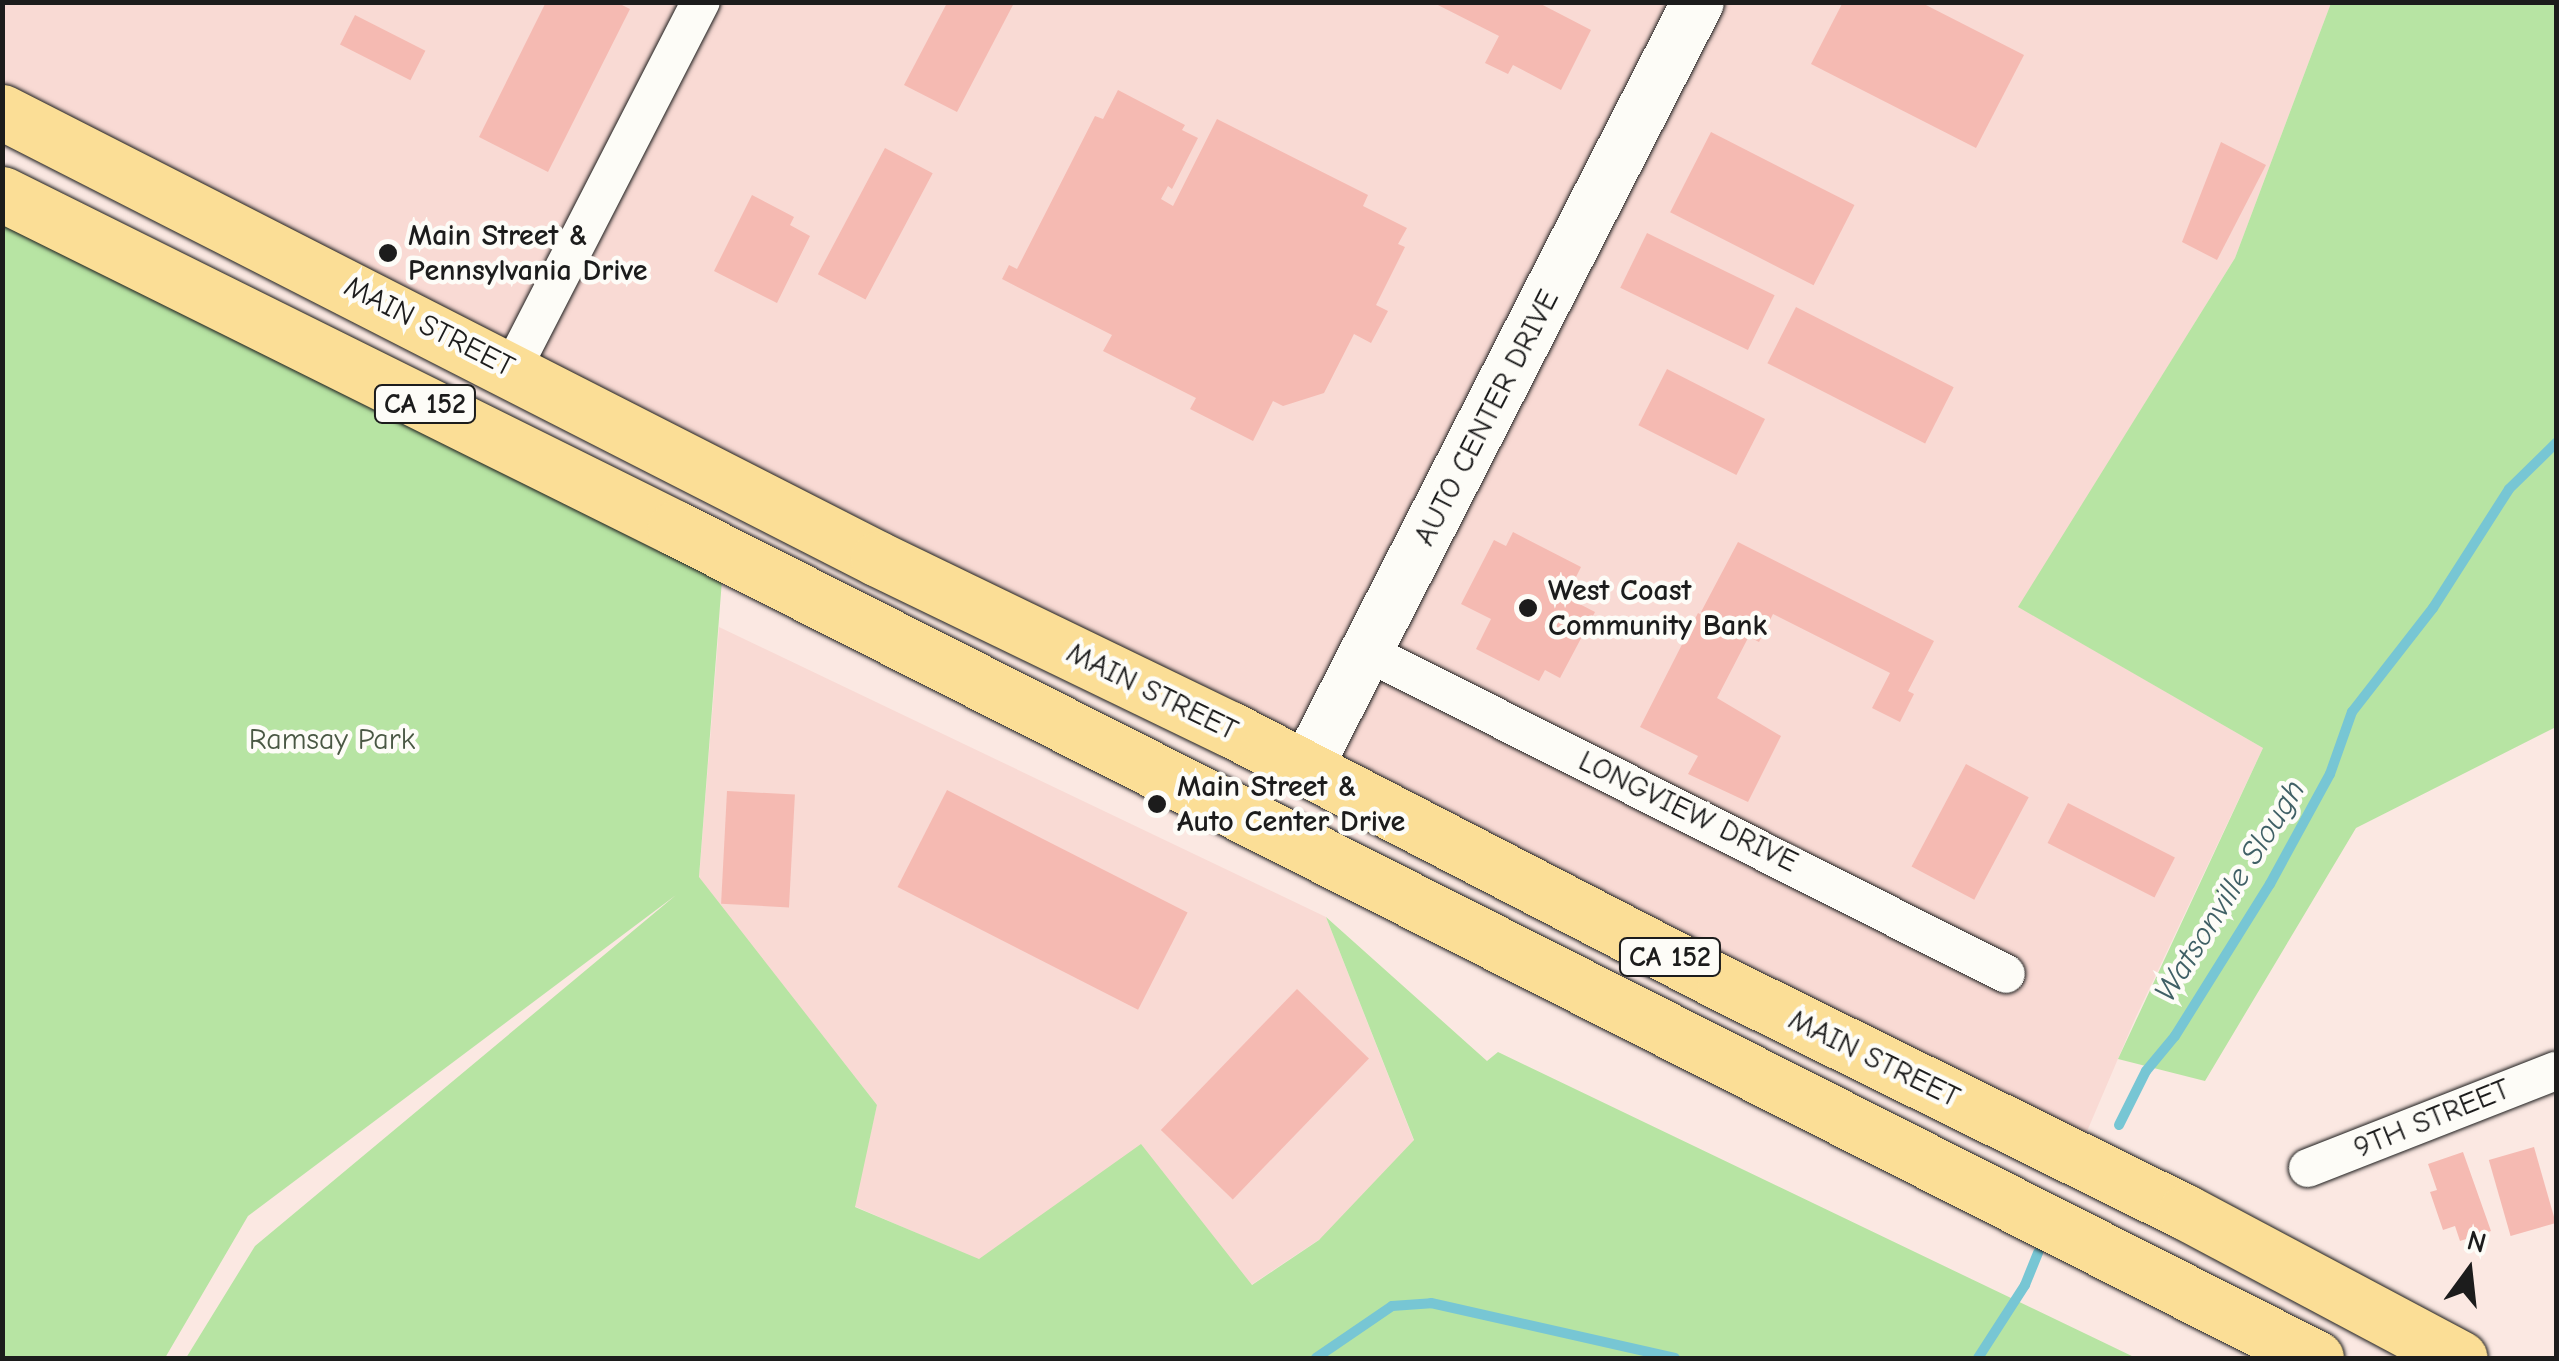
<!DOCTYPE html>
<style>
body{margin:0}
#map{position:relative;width:2559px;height:1361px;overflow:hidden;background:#fbe8e2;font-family:"Comic Neue",sans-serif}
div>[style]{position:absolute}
.built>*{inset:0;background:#f9dad4}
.green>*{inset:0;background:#b7e4a3}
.stream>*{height:10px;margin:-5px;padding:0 5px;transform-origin:5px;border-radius:5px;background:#77c6d4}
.building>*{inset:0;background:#f5bab2;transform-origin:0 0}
.roads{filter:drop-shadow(0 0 2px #1c1c1c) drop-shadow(0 0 2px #1c1c1c)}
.street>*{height:38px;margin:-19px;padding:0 19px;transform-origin:19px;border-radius:19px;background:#fdfcf7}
.secondary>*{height:52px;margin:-26px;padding:0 26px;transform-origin:26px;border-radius:26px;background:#fdfcf7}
.primary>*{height:55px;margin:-27.5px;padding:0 27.5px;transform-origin:27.5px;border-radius:27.5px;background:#fbde96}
.dots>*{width:28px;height:28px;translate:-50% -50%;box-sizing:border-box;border:5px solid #fdfcf7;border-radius:50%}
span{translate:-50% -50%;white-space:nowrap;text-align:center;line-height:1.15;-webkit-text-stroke:9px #fdfcf7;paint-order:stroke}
.shield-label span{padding:2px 8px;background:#fdfcf7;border:2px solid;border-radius:8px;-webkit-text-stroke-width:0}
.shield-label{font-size:28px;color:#1c1c1c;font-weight:700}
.poi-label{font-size:30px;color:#1c1c1c;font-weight:700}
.left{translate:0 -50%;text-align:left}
.street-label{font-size:30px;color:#1c1c1c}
.park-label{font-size:30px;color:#4a5844}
.water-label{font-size:32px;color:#406066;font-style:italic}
.frame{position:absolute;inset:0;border:5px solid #1c1c1c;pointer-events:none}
.north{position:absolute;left:2419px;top:1221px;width:100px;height:100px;-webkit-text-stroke:8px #fdfcf7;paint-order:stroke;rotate:15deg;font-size:28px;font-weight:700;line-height:40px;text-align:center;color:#1c1c1c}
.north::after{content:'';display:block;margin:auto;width:35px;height:45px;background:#1c1c1c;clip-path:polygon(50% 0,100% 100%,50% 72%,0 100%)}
</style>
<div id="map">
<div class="built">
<i style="clip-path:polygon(2px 3px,2331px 3px,2235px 258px,2019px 607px,2263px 748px,2135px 1019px,2082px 1143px,914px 545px,3px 92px)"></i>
<i style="clip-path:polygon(719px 627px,1326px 917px,1425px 1169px,1251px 1285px,1141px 1145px,979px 1260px,854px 1206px,877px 1105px,699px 878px)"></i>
</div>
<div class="green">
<i style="clip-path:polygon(2331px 3px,2556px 3px,2556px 727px,2356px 828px,2205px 1081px,2118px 1059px,2263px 748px,2018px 607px,2235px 258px)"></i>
<i style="clip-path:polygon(2px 204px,723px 567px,699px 877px,877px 1105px,855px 1207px,979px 1259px,1141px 1144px,1252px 1285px,1319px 1240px,1414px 1140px,1326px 917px,1487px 1061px,1498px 1052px,2136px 1358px,186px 1358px,255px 1246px,676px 895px,248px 1216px,165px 1358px,3px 1358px)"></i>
</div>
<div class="stream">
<i style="left:2119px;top:1125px;width:60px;rotate:-63.4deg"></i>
<i style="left:2146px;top:1071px;width:45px;rotate:-50.4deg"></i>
<i style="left:2175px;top:1036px;width:179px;rotate:-58deg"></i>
<i style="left:2270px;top:884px;width:125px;rotate:-61.4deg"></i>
<i style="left:2330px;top:774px;width:66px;rotate:-70.5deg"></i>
<i style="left:2352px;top:712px;width:132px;rotate:-52.1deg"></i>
<i style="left:2433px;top:608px;width:141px;rotate:-57.4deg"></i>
<i style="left:2509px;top:489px;width:66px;rotate:-44.4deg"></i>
<i style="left:1316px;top:1358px;width:92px;rotate:-34.4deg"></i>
<i style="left:1392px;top:1306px;width:39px;rotate:-4deg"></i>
<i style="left:1431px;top:1303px;width:250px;rotate:12.7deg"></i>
<i style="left:1978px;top:1358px;width:87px;rotate:-57.2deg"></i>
<i style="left:2025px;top:1285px;width:35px;rotate:-68deg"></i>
</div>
<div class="building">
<i style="clip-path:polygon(546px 2px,616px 2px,630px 9px,548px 172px,479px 137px)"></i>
<i style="clip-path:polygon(1432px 2px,1537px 2px,1591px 30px,1561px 90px,1513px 65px,1508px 74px,1485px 63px,1499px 36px)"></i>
<i style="clip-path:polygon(1843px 2px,1920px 2px,2024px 55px,1976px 148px,1811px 64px)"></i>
<i style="clip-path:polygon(947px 3px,1014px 3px,957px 112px,904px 85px)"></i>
<i style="left:355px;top:15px;width:79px;height:33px;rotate:27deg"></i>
<i style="clip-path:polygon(1118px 90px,1185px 125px,1182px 130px,1198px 138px,1172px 189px,1168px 186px,1161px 199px,1173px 206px,1217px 119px,1368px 195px,1363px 206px,1407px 228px,1398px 244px,1405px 247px,1376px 305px,1388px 311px,1371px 343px,1354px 334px,1324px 393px,1283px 406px,1273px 401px,1253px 441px,1190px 409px,1196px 398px,1103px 351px,1112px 335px,1002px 279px,1009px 265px,1017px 269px,1095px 116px,1103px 119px)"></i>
<i style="left:1711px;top:132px;width:161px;height:90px;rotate:27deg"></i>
<i style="clip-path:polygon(2221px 142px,2266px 165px,2217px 260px,2182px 242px)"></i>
<i style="left:885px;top:148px;width:54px;height:143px;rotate:28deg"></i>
<i style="clip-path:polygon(752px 195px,794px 217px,790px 225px,810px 236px,777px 303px,714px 271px)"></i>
<i style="left:1647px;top:233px;width:142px;height:61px;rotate:26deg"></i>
<i style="left:1796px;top:307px;width:177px;height:63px;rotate:27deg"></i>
<i style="left:1667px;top:369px;width:110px;height:63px;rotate:27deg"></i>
<i style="clip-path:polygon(1513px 532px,1581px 567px,1566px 597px,1595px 612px,1560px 678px,1545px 670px,1539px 681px,1476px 649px,1491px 619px,1461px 604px,1494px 540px,1506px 546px)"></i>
<i style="clip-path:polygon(1738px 542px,1934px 641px,1908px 691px,1914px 694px,1900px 722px,1872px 708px,1890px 673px,1773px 614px,1759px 642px,1701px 612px)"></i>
<i style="clip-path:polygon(1698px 613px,1748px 638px,1717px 698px,1781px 736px,1748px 802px,1688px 774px,1698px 756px,1640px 727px)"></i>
<i style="left:1966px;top:764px;width:71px;height:116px;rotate:28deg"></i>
<i style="left:947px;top:790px;width:270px;height:109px;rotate:27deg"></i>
<i style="left:727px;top:791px;width:68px;height:113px;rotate:3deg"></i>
<i style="left:2068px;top:803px;width:120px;height:45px;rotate:27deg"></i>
<i style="left:1297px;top:989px;width:100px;height:196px;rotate:44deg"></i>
<i style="left:2534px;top:1147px;width:79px;height:47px;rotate:74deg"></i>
<i style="clip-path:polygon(2463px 1152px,2491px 1231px,2460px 1241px,2455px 1226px,2443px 1230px,2430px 1192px,2437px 1190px,2428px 1164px)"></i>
</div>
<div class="roads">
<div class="street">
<i style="left:512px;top:369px;width:413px;rotate:-62.8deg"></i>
<i style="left:1369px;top:653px;width:713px;rotate:26.74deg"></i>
<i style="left:2308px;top:1168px;width:266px;rotate:-21.4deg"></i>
</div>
<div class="secondary">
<i style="left:1306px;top:769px;width:861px;rotate:-62.93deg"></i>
</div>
<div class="primary">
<i style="left:2px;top:112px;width:983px;rotate:27.03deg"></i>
<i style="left:878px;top:559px;width:391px;rotate:25.8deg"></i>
<i style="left:1230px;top:729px;width:557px;rotate:27.35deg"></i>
<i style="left:1725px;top:985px;width:513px;rotate:26.27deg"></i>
<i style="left:2185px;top:1212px;width:311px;rotate:28deg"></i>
<i style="left:2px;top:194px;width:751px;rotate:26.39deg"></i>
<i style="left:675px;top:528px;width:1839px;rotate:26.83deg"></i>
</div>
</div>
<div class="dots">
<i style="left:388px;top:253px;background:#1c1c1c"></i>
<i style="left:1528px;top:608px;background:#1c1c1c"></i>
<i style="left:1157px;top:804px;background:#1c1c1c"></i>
</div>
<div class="shield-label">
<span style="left:425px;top:404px">CA 152</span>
<span style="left:1670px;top:957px">CA 152</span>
</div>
<div class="poi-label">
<span class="left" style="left:408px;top:253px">Main Street &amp;<br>Pennsylvania Drive</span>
<span class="left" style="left:1548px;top:608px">West Coast<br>Community Bank</span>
<span class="left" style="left:1177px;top:804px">Main Street &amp;<br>Auto Center Drive</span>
</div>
<div class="street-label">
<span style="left:429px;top:327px;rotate:27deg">MAIN STREET</span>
<span style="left:1487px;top:418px;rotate:-63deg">AUTO CENTER DRIVE</span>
<span style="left:1152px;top:692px;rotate:26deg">MAIN STREET</span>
<span style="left:1688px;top:812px;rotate:26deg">LONGVIEW DRIVE</span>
<span style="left:1874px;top:1059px;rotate:26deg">MAIN STREET</span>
<span style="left:2432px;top:1119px;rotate:-22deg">9TH STREET</span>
</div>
<div class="park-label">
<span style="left:332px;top:740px">Ramsay Park</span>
</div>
<div class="water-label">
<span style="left:2230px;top:891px;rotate:-58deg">Watsonville Slough</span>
</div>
<div class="frame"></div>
<div class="north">N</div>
</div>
